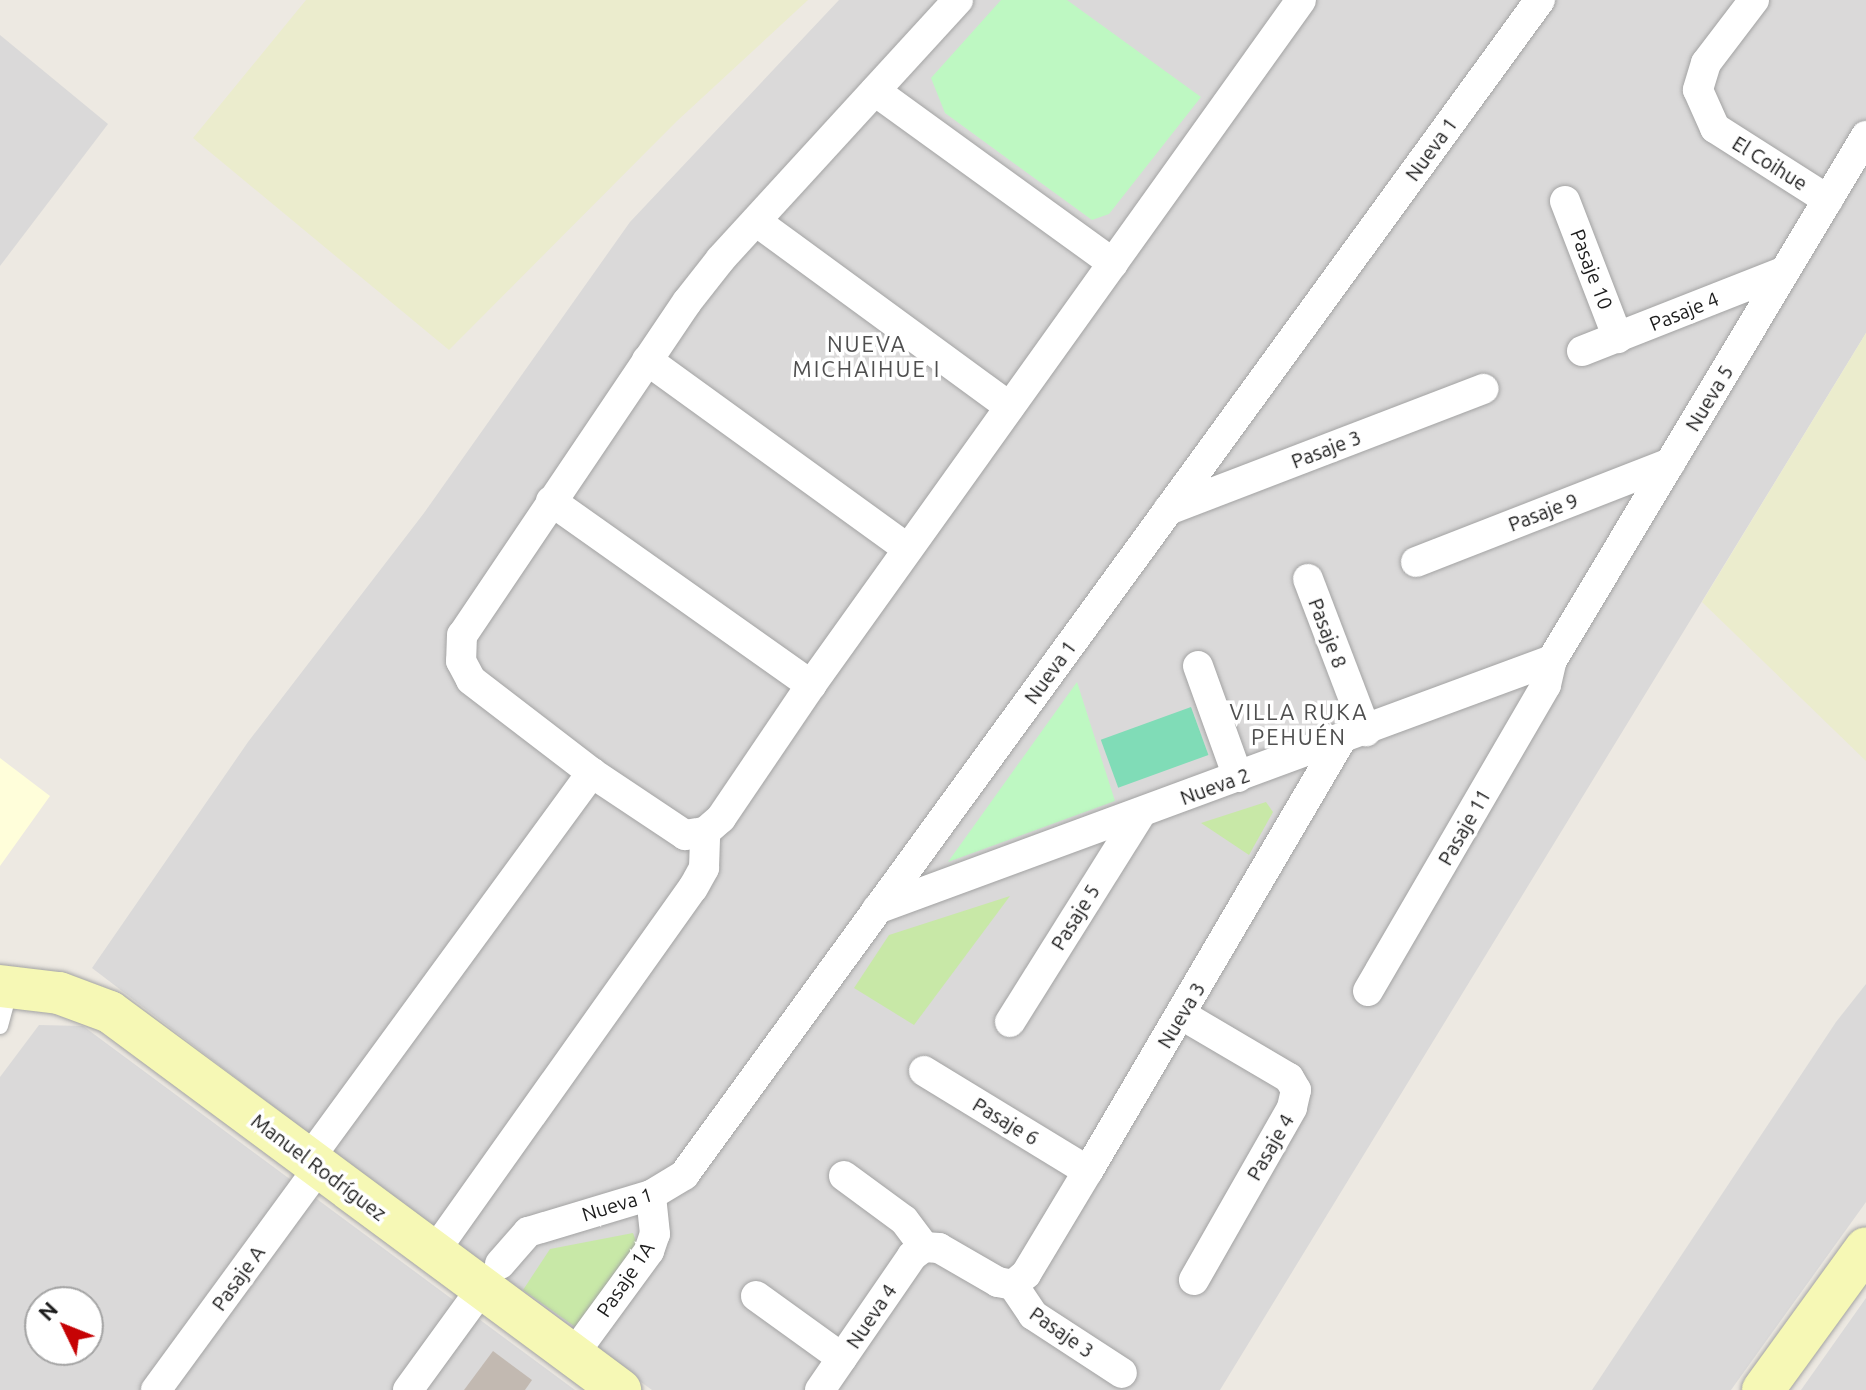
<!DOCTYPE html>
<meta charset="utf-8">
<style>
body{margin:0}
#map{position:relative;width:1866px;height:1390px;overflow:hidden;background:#ede9e2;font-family:Ubuntu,sans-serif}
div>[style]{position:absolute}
.residential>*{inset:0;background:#dad9d9}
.education>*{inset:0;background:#fffeda}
.farmland>*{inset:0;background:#ebeccd}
.grass>*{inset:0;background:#c8e8a7}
.park>*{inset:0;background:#bef8c2}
.pitch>*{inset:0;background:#80dcb7;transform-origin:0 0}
.building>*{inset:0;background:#c2b9b1}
.roads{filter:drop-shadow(0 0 2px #a3a3a3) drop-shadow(0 0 2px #a3a3a3)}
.lane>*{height:16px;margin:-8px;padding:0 8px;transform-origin:8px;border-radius:8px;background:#fff}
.street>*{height:30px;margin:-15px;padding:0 15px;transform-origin:15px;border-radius:15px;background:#fff}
.secondary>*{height:42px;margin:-21px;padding:0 21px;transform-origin:21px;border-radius:21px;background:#f6f8b5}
span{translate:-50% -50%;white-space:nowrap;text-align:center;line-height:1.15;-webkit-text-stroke:7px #fff;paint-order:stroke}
.street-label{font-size:20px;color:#1c1c1c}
.neighbourhood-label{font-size:22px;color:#4f4f4f;letter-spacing:2px}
.north{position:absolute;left:24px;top:1286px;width:80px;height:80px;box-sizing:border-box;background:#fff;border:2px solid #a4a4a4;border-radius:50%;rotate:313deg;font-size:22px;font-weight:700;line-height:32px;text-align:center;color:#1c1c1c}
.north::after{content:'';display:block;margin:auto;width:28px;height:36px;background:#c60305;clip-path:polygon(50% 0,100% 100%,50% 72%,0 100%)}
</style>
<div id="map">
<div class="residential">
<i style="clip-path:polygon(839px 0,1866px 0,1866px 333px,1220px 1390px,652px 1390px,498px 1278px,92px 968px,248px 742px,424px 513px,630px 222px)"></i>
<i style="clip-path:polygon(0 35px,108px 124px,0 266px)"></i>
<i style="clip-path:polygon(1866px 984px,1866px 1202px,1731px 1390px,1592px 1390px,1836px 1022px)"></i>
<i style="clip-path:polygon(evenodd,39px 1025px,83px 1026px,575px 1390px,0 1390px,0 1077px,39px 1025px,40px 1302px,88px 1302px,88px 1350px,40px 1350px,40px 1302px)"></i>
<i style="clip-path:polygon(1866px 1298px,1866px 1390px,1801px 1390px,1813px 1373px)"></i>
</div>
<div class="education">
<i style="clip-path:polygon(0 758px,50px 796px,0 866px)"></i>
</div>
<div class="farmland">
<i style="clip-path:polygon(306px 0,808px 0,677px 121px,449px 350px,193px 138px)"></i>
<i style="clip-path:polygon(1866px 333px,1866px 761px,1702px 602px)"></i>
</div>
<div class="grass">
<i style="clip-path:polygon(1266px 802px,1273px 812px,1249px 855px,1201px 823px)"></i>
<i style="clip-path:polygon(1010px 896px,914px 1025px,854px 988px,889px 935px)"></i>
<i style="clip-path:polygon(633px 1233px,638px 1247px,581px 1331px,523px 1290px,550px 1249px)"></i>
</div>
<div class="park">
<i style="clip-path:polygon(1001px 0,1067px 0,1201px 97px,1109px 214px,1092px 220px,945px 113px,931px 78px)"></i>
<i style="clip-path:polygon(1077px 682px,1115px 801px,948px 862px)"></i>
</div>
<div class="pitch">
<i style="left:1191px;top:707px;width:51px;height:96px;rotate:70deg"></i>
</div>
<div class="building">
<i style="clip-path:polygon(493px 1351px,532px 1380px,525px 1390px,464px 1390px)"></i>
</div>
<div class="roads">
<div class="lane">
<i style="left:0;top:1026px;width:38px;rotate:-75deg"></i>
</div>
<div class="street">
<i style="left:958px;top:0;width:352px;rotate:132.5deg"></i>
<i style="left:720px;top:260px;width:53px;rotate:128.2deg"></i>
<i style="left:687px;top:302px;width:402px;rotate:124deg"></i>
<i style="left:462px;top:635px;width:26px;rotate:92deg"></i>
<i style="left:461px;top:661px;width:21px;rotate:62deg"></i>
<i style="left:471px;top:680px;width:153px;rotate:37.5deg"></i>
<i style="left:592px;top:773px;width:112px;rotate:33.7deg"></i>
<i style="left:685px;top:835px;width:20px;rotate:-9deg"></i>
<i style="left:705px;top:832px;width:21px;rotate:-41deg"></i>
<i style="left:721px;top:818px;width:161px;rotate:-55.9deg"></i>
<i style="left:811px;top:685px;width:842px;rotate:-54.42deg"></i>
<i style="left:1754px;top:0;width:79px;rotate:127.3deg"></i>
<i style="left:1706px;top:63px;width:28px;rotate:107deg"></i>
<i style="left:1698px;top:90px;width:42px;rotate:65.9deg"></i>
<i style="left:1715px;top:128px;width:134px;rotate:32.5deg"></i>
<i style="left:875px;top:91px;width:294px;rotate:35.9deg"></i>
<i style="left:1565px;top:201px;width:147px;rotate:68.9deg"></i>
<i style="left:757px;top:222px;width:313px;rotate:36.2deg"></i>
<i style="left:1582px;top:351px;width:218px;rotate:-21.5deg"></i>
<i style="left:647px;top:360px;width:322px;rotate:35.9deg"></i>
<i style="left:551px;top:501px;width:319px;rotate:35.3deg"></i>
<i style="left:1168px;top:510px;width:338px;rotate:-21deg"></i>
<i style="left:1416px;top:562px;width:273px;rotate:-21.3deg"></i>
<i style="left:1308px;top:579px;width:163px;rotate:69.1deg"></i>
<i style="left:1198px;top:666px;width:118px;rotate:70.2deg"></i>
<i style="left:877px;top:909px;width:719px;rotate:-20.25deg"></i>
<i style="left:1368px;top:991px;width:354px;rotate:-59.8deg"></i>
<i style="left:1546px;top:685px;width:26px;rotate:-77deg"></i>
<i style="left:1552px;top:660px;width:611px;rotate:-59.07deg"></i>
<i style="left:1182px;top:1015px;width:124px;rotate:30.5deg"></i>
<i style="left:1289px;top:1078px;width:14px;rotate:60deg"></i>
<i style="left:1296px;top:1090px;width:18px;rotate:103deg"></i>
<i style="left:1292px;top:1108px;width:198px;rotate:119.7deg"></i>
<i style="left:1010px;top:1022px;width:247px;rotate:-57.9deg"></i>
<i style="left:924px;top:1071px;width:192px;rotate:31.4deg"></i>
<i style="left:309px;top:1159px;width:479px;rotate:-53.8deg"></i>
<i style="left:844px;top:1176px;width:74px;rotate:36.3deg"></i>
<i style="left:904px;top:1220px;width:34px;rotate:53deg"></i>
<i style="left:924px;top:1247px;width:15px;rotate:4deg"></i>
<i style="left:939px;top:1248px;width:68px;rotate:30deg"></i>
<i style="left:998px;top:1282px;width:15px;rotate:11deg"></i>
<i style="left:434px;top:1252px;width:447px;rotate:-54.6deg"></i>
<i style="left:693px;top:888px;width:23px;rotate:-61deg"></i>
<i style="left:704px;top:868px;width:36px;rotate:-88deg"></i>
<i style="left:500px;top:1264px;width:43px;rotate:-48.8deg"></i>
<i style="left:528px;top:1232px;width:128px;rotate:-16.7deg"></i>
<i style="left:651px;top:1195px;width:39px;rotate:-31deg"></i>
<i style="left:684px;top:1175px;width:1454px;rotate:-53.93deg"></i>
<i style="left:1013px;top:1285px;width:17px;rotate:-40deg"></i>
<i style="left:1026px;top:1274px;width:120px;rotate:-59deg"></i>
<i style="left:1088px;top:1171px;width:500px;rotate:-59.6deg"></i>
<i style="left:1013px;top:1285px;width:36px;rotate:56deg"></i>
<i style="left:1033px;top:1315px;width:106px;rotate:33.1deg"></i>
<i style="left:756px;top:1296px;width:106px;rotate:35.8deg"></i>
<i style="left:573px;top:1355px;width:129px;rotate:-53.8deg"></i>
<i style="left:649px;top:1251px;width:18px;rotate:-71deg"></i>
<i style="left:655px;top:1234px;width:39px;rotate:-96deg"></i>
<i style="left:156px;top:1390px;width:276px;rotate:-53.8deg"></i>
<i style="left:408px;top:1390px;width:126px;rotate:-54deg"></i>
<i style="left:820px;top:1390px;width:163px;rotate:-55.5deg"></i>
<i style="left:912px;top:1256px;width:15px;rotate:-37deg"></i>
</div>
<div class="secondary">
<i style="left:0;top:986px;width:59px;rotate:6.8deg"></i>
<i style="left:59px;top:993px;width:54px;rotate:20.4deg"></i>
<i style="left:110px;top:1012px;width:635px;rotate:36.54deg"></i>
<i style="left:1763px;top:1390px;width:175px;rotate:-54deg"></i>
</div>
</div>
<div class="street-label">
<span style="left:1431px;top:149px;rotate:-54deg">Nueva 1</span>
<span style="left:1770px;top:163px;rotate:32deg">El Coihue</span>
<span style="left:1592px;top:269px;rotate:69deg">Pasaje 10</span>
<span style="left:1684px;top:311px;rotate:-22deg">Pasaje 4</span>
<span style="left:1709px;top:398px;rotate:-59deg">Nueva 5</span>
<span style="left:1326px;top:449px;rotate:-21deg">Pasaje 3</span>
<span style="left:1543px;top:512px;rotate:-21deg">Pasaje 9</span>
<span style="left:1328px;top:633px;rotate:69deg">Pasaje 8</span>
<span style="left:1050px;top:672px;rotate:-54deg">Nueva 1</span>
<span style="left:1215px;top:786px;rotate:-20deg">Nueva 2</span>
<span style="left:1464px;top:827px;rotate:-60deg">Pasaje 11</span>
<span style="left:1075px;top:917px;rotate:-58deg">Pasaje 5</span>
<span style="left:1181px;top:1015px;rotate:-59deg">Nueva 3</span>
<span style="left:1006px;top:1121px;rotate:31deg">Pasaje 6</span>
<span style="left:1270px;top:1147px;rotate:-60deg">Pasaje 4</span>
<span style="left:319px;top:1167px;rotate:37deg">Manuel Rodríguez</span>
<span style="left:617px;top:1204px;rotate:-17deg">Nueva 1</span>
<span style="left:238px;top:1278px;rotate:-54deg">Pasaje A</span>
<span style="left:625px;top:1279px;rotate:-56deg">Pasaje 1A</span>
<span style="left:871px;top:1316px;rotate:-56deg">Nueva 4</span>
<span style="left:1062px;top:1332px;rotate:35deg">Pasaje 3</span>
</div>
<div class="neighbourhood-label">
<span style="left:867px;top:356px">NUEVA<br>MICHAIHUE I</span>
<span style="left:1299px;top:724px">VILLA RUKA<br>PEHUÉN</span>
</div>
<div class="north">N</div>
</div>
